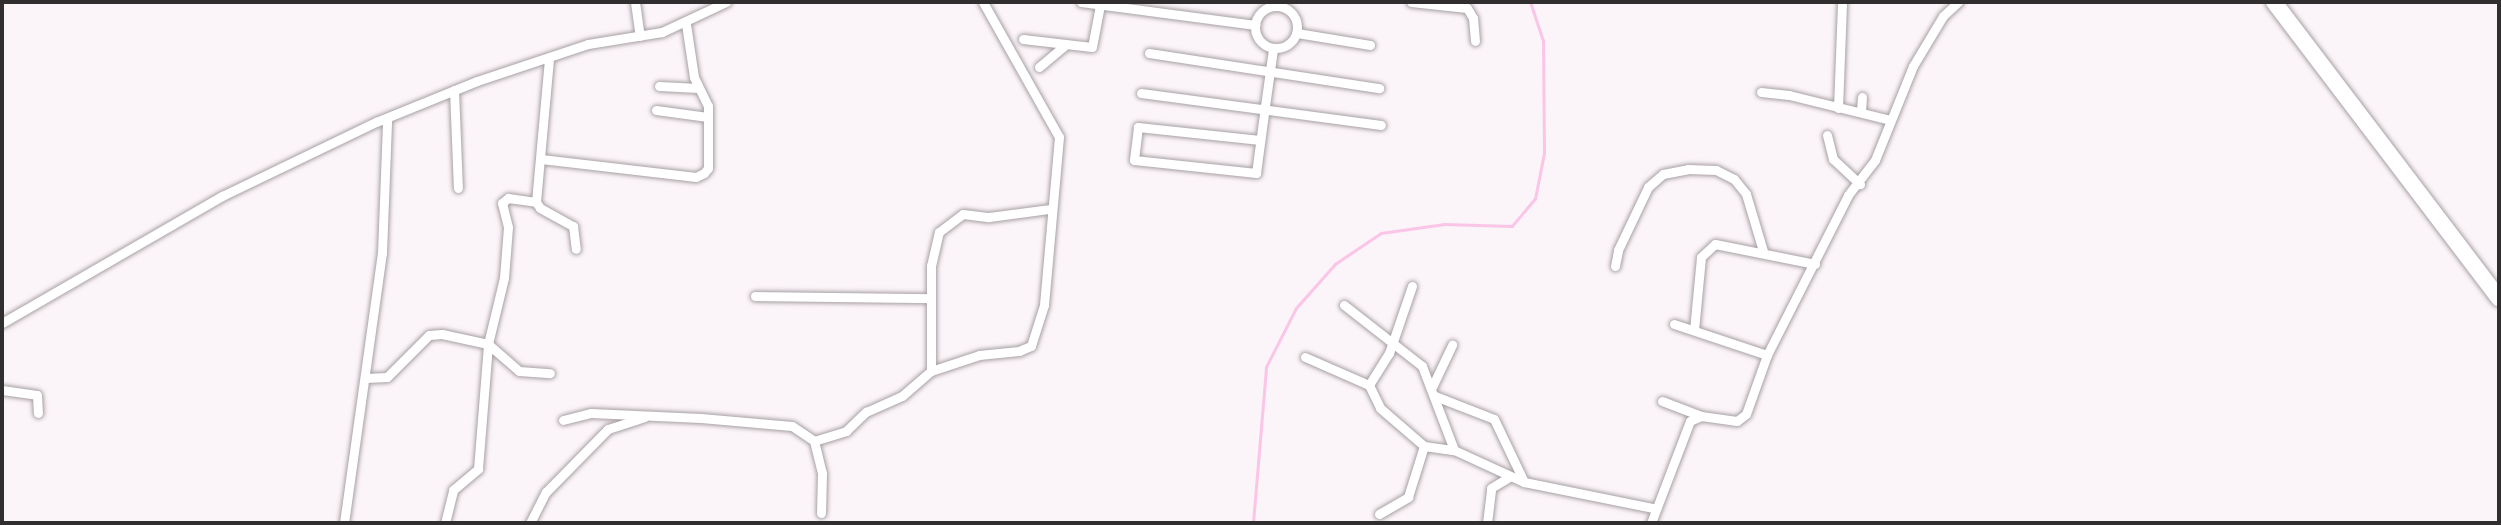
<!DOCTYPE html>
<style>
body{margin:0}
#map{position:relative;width:2501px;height:525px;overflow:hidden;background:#fbf4f8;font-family:Overpass,sans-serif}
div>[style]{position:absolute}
.stream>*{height:2.5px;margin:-1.25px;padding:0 1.25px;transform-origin:1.25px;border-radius:1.25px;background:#fac5e6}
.roads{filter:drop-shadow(0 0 2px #a7a0a4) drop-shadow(0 0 2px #a7a0a4)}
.street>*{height:9px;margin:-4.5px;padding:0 4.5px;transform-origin:4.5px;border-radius:4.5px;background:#fff}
.street>.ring{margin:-4.5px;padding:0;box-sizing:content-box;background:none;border:9px solid #fff;border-radius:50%}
.highway>*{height:16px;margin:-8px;padding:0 8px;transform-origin:8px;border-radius:8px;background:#fff}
span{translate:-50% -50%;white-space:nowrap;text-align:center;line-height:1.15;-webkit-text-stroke:5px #fff;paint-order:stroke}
.frame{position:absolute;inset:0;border:4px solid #302e2f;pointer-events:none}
</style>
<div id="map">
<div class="stream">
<i style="left:1253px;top:523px;width:157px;rotate:-85.2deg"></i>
<i style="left:1266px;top:367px;width:66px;rotate:-63deg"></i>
<i style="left:1296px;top:308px;width:59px;rotate:-48.4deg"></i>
<i style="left:1335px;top:264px;width:55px;rotate:-34deg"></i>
<i style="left:1381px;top:233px;width:64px;rotate:-8.1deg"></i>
<i style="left:1444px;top:224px;width:68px;rotate:1.7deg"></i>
<i style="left:1512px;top:226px;width:35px;rotate:-50deg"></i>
<i style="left:1535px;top:199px;width:47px;rotate:-78.9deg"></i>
<i style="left:1544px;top:153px;width:112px;rotate:-90.5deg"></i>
<i style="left:1543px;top:41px;width:41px;rotate:-108.4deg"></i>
</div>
<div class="roads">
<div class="street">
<i style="left:635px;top:2px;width:34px;rotate:82deg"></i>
<i style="left:1081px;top:2px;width:176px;rotate:7.5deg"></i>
<i style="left:1411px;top:2px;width:56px;rotate:6.1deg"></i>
<i style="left:1467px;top:8px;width:12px;rotate:59deg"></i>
<i style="left:1473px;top:18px;width:23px;rotate:85deg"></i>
<i class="ring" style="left:1255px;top:6px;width:33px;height:33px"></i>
<i style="left:1297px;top:33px;width:74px;rotate:9.3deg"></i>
<i style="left:1023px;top:39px;width:69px;rotate:6.6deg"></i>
<i style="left:1092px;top:47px;width:43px;rotate:-79.2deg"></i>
<i style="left:1149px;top:53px;width:233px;rotate:8.7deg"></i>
<i style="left:549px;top:59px;width:144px;rotate:95.2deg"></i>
<i style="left:536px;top:202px;width:7px;rotate:56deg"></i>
<i style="left:540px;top:208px;width:38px;rotate:29deg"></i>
<i style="left:573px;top:226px;width:23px;rotate:83deg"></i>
<i style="left:1039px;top:67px;width:35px;rotate:-40deg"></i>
<i style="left:659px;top:86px;width:39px;rotate:3deg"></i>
<i style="left:454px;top:90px;width:98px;rotate:87.7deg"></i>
<i style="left:1761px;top:92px;width:28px;rotate:6deg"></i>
<i style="left:1789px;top:95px;width:104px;rotate:13.9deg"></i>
<i style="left:1141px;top:93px;width:242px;rotate:7.6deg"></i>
<i style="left:1838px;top:108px;width:106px;rotate:-87.8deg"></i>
<i style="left:656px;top:110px;width:52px;rotate:7.7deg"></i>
<i style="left:1861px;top:111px;width:14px;rotate:-86deg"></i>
<i style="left:1827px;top:135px;width:25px;rotate:76deg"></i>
<i style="left:1833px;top:159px;width:37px;rotate:43deg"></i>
<i style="left:1260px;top:140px;width:123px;rotate:-173.9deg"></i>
<i style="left:1138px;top:127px;width:33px;rotate:97deg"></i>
<i style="left:1134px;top:160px;width:123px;rotate:6.1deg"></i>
<i style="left:1256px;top:173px;width:68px;rotate:-82.3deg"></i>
<i style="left:1265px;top:106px;width:58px;rotate:-82deg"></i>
<i style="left:541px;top:159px;width:156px;rotate:6.6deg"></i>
<i style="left:696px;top:177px;width:9px;rotate:-27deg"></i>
<i style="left:704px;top:173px;width:6px;rotate:-51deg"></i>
<i style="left:708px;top:168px;width:62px;rotate:-90deg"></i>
<i style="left:708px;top:106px;width:32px;rotate:-116deg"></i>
<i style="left:694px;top:77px;width:54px;rotate:-98.6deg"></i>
<i style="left:1615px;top:266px;width:16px;rotate:-79deg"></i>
<i style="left:1618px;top:250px;width:70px;rotate:-64.5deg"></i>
<i style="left:1648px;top:187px;width:20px;rotate:-41deg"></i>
<i style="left:1663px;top:174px;width:25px;rotate:-11deg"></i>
<i style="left:1688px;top:169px;width:28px;rotate:2deg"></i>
<i style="left:1716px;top:170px;width:20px;rotate:27deg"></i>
<i style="left:1734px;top:179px;width:19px;rotate:51deg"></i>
<i style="left:1746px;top:194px;width:59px;rotate:73.4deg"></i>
<i style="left:1412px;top:286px;width:71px;rotate:108.9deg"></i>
<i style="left:1389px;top:353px;width:38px;rotate:122deg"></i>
<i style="left:1369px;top:385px;width:25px;rotate:64deg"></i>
<i style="left:1380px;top:408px;width:58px;rotate:40.8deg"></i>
<i style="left:1424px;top:446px;width:30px;rotate:8deg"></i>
<i style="left:1454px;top:450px;width:77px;rotate:24.6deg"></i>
<i style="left:1524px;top:482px;width:132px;rotate:11.4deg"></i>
<i style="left:755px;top:296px;width:176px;rotate:0.7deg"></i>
<i style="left:1344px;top:305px;width:99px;rotate:38deg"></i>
<i style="left:1422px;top:366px;width:90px;rotate:69.1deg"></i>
<i style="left:2px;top:323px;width:254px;rotate:-30deg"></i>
<i style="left:222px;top:196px;width:171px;rotate:-25.7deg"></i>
<i style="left:376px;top:122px;width:109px;rotate:-22.1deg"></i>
<i style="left:477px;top:81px;width:117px;rotate:-18.4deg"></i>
<i style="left:588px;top:44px;width:75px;rotate:-9.2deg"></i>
<i style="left:662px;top:32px;width:71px;rotate:-25.1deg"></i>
<i style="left:1674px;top:324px;width:98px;rotate:18.4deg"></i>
<i style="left:1694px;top:330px;width:73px;rotate:-84.5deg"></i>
<i style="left:1701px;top:257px;width:19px;rotate:-43deg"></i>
<i style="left:1715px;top:244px;width:102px;rotate:11.3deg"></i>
<i style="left:1305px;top:357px;width:70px;rotate:23.6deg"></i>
<i style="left:931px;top:371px;width:105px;rotate:-90deg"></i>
<i style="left:931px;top:266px;width:35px;rotate:-77deg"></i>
<i style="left:939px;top:232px;width:30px;rotate:-37deg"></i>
<i style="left:963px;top:214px;width:26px;rotate:7deg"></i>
<i style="left:989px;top:217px;width:62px;rotate:-7.5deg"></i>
<i style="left:366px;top:378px;width:21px;rotate:-3deg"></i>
<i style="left:387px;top:377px;width:59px;rotate:-45deg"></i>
<i style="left:429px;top:335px;width:13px;rotate:-4deg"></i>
<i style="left:442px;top:334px;width:47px;rotate:12.3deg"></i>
<i style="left:488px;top:344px;width:41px;rotate:41.1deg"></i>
<i style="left:519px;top:371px;width:31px;rotate:4deg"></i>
<i style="left:1432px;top:387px;width:47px;rotate:-64.5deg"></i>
<i style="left:2px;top:390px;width:35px;rotate:8deg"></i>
<i style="left:37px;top:395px;width:18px;rotate:87deg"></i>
<i style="left:1435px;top:396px;width:63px;rotate:21.3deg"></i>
<i style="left:1494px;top:419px;width:70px;rotate:64.5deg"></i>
<i style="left:1662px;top:401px;width:42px;rotate:21deg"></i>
<i style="left:563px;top:420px;width:29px;rotate:-14deg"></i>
<i style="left:591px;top:413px;width:110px;rotate:2.6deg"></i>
<i style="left:701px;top:418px;width:91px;rotate:5deg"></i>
<i style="left:792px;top:426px;width:27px;rotate:34deg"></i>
<i style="left:814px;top:441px;width:34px;rotate:-17deg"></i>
<i style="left:846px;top:431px;width:28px;rotate:-44deg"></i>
<i style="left:866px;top:412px;width:39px;rotate:-24deg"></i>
<i style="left:902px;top:396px;width:38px;rotate:-41deg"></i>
<i style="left:931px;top:371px;width:51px;rotate:-18.4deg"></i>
<i style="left:979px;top:355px;width:40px;rotate:-5.7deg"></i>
<i style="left:1019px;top:351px;width:13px;rotate:-23deg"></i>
<i style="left:1031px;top:346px;width:43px;rotate:-72.4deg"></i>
<i style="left:1044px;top:305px;width:169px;rotate:-84.9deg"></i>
<i style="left:1059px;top:137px;width:155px;rotate:-119.4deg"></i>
<i style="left:814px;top:441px;width:33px;rotate:76deg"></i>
<i style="left:822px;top:473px;width:40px;rotate:91.4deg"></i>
<i style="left:1379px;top:514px;width:34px;rotate:-30deg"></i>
<i style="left:1408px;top:497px;width:53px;rotate:-72.6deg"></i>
<i style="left:344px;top:523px;width:273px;rotate:-82deg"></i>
<i style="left:382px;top:253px;width:133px;rotate:-87.8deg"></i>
<i style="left:445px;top:523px;width:34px;rotate:-76deg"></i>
<i style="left:453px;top:490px;width:33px;rotate:-40deg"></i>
<i style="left:478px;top:469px;width:125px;rotate:-85.4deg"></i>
<i style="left:488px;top:344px;width:68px;rotate:-76.4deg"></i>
<i style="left:504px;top:278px;width:51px;rotate:-85.5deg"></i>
<i style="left:508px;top:227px;width:25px;rotate:-104deg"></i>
<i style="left:502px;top:203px;width:8px;rotate:-40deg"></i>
<i style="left:508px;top:198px;width:28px;rotate:8deg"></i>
<i style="left:530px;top:523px;width:35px;rotate:-63deg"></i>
<i style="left:546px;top:492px;width:88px;rotate:-45.5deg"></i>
<i style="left:608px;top:429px;width:38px;rotate:-18deg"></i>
<i style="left:1487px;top:523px;width:35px;rotate:-83deg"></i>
<i style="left:1491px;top:488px;width:21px;rotate:-31deg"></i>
<i style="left:1651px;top:523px;width:109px;rotate:-69.1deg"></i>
<i style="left:1690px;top:421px;width:12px;rotate:-24deg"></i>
<i style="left:1701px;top:416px;width:36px;rotate:8deg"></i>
<i style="left:1737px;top:421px;width:11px;rotate:-38deg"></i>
<i style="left:1746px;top:414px;width:63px;rotate:-70.4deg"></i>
<i style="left:1767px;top:355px;width:179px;rotate:-63.1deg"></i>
<i style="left:1848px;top:195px;width:44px;rotate:-52.4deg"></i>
<i style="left:1875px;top:160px;width:101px;rotate:-68deg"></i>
<i style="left:1913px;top:66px;width:58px;rotate:-59deg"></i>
<i style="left:1943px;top:16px;width:21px;rotate:-43deg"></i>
</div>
<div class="highway">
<i style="left:2274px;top:2px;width:372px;rotate:52.8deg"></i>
</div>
</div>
<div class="frame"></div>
</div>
